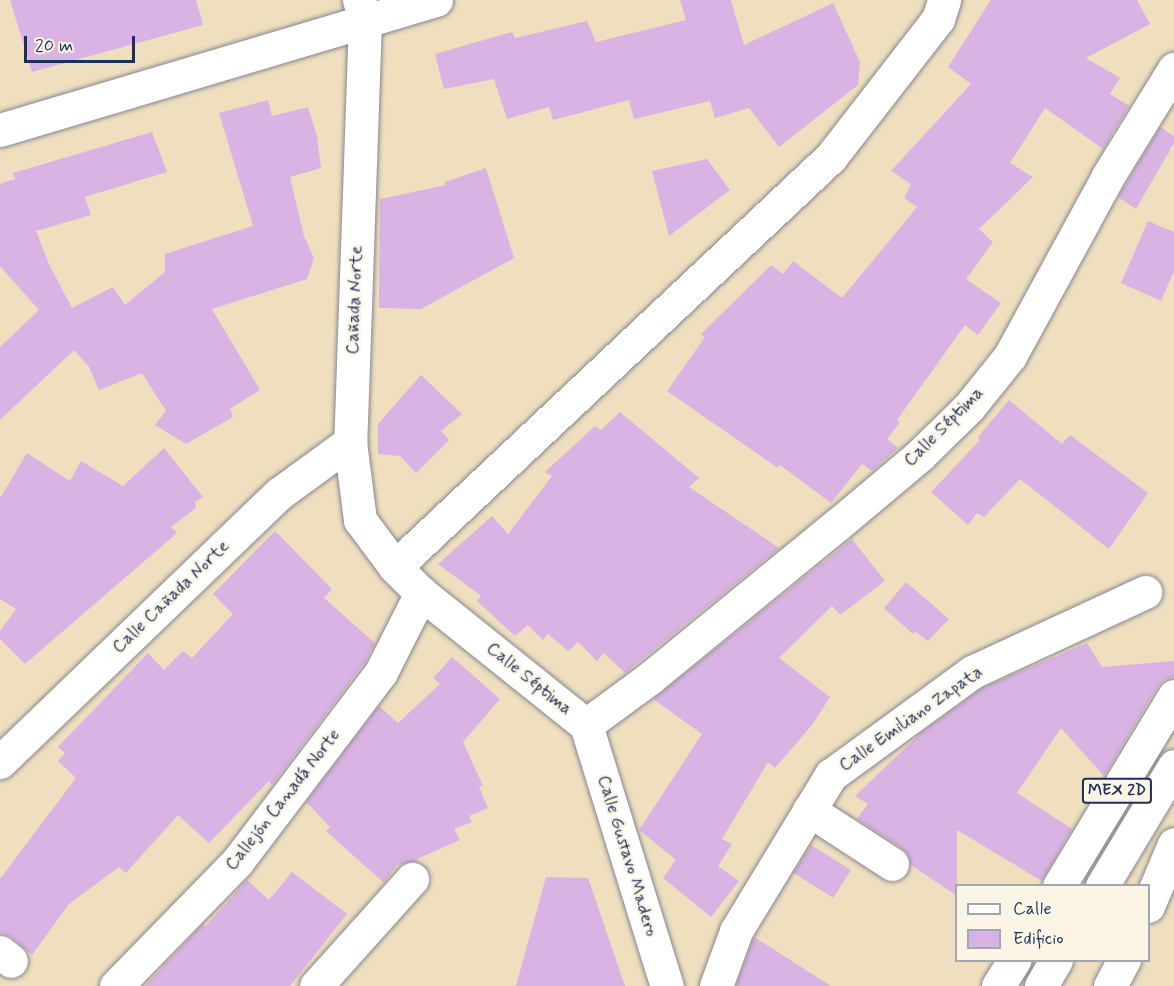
<!DOCTYPE html>
<meta charset="utf-8">
<style>
body{margin:0}
#map{position:relative;width:1174px;height:986px;overflow:hidden;background:#efdfbf;font-family:Mynerve,sans-serif}
div>[style]{position:absolute}
.building>*{inset:0;background:#d9b3e4;transform-origin:0 0}
.roads{filter:drop-shadow(0 0 2px #85878e) drop-shadow(0 0 2px #85878e)}
.minor>*{height:33px;margin:-16.5px;padding:0 16.5px;transform-origin:16.5px;border-radius:16.5px;background:#fff}
.highway>*{height:33px;margin:-16.5px;padding:0 16.5px;transform-origin:16.5px;border-radius:16.5px;background:#fff}
span{translate:-50% -50%;white-space:nowrap;text-align:center;line-height:1.15;-webkit-text-stroke:5px #fcf5e5;paint-order:stroke}
.shield-label span{padding:2px 4px;background:#fcf5e5;border:2px solid;border-radius:4px;-webkit-text-stroke-width:0}
.shield-label{font-size:16px;color:#1b2f5e;font-weight:700}
.street-label{font-size:18px;color:#1b2f5e}
.legend{position:absolute;left:955px;top:884px;width:195px;height:78px;box-sizing:border-box;background:#fcf5e5;border:2px solid #a2a6af;margin:0;padding:8px 10px;list-style:none;font-size:18px;color:#1b2f5e}
.legend li{display:flex;align-items:center;gap:12px;height:30px}
.legend b{width:30px;border:2px solid #a2a6af}
.scale{position:absolute;left:24px;top:36px;width:111px;height:27px;box-sizing:border-box;border:3px solid #1b2f5e;border-top:0;padding-left:8px;font-size:18px;line-height:21px;white-space:nowrap;color:#1b2f5e;-webkit-text-stroke:4px #fcf5e5;paint-order:stroke}
</style>
<div id="map">
<div class="building">
<i style="clip-path:polygon(10px 0,196px 0,203px 25px,32px 72px)"></i>
<i style="clip-path:polygon(680px 0,731px 0,744px 45px,833px 3px,860px 62px,858px 85px,779px 147px,749px 108px,715px 118px,710px 101px,634px 119px,629px 100px,553px 120px,549px 107px,507px 119px,494px 79px,444px 89px,435px 54px,512px 32px,515px 38px,587px 21px,596px 42px,686px 20px)"></i>
<i style="clip-path:polygon(991px 0,1137px 0,1150px 24px,1086px 58px,1120px 78px,1110px 94px,1129px 106px,1103px 149px,1045px 108px,1010px 163px,1033px 177px,979px 229px,993px 242px,966px 279px,1001px 303px,978px 335px,965px 325px,897px 420px,900px 422px,887px 439px,898px 448px,872px 471px,862px 464px,831px 503px,780px 465px,778px 468px,667px 391px,705px 337px,701px 334px,771px 265px,783px 274px,793px 261px,842px 298px,917px 207px,904px 198px,911px 184px,891px 171px,971px 84px,948px 67px)"></i>
<i style="clip-path:polygon(268px 100px,272px 116px,308px 107px,317px 136px,321px 168px,290px 177px,304px 236px,314px 258px,307px 279px,212px 309px,260px 390px,230px 409px,233px 417px,186px 444px,155px 425px,166px 411px,142px 373px,99px 390px,89px 367px,74px 350px,0 420px,0 347px,39px 310px,0 266px,0 184px,15px 179px,13px 173px,152px 132px,167px 172px,85px 197px,91px 215px,36px 231px,49px 264px,72px 308px,113px 287px,125px 305px,165px 272px,165px 254px,253px 226px,219px 113px)"></i>
<i style="clip-path:polygon(1160px 127px,1174px 136px,1174px 143px,1136px 209px,1118px 197px)"></i>
<i style="clip-path:polygon(707px 159px,730px 190px,669px 236px,652px 171px)"></i>
<i style="clip-path:polygon(486px 168px,514px 258px,421px 309px,379px 308px,380px 199px,446px 185px,445px 182px)"></i>
<i style="clip-path:polygon(1148px 221px,1174px 232px,1174px 271px,1161px 301px,1121px 283px)"></i>
<i style="clip-path:polygon(421px 375px,462px 414px,441px 431px,449px 440px,416px 473px,400px 456px,378px 454px,378px 424px)"></i>
<i style="clip-path:polygon(1009px 400px,1062px 444px,1070px 435px,1148px 493px,1109px 549px,1020px 479px,984px 517px,977px 513px,968px 525px,931px 492px,980px 440px,978px 437px)"></i>
<i style="clip-path:polygon(620px 412px,699px 478px,689px 487px,779px 548px,625px 673px,604px 653px,597px 661px,578px 642px,568px 651px,548px 634px,543px 640px,528px 625px,515px 636px,477px 601px,481px 596px,438px 564px,492px 516px,508px 534px,552px 476px,545px 472px,595px 426px,601px 430px)"></i>
<i style="clip-path:polygon(164px 448px,203px 497px,195px 502px,196px 508px,171px 527px,177px 533px,25px 664px,0 639px,0 631px,16px 609px,0 599px,0 498px,27px 453px,70px 481px,81px 461px,123px 486px)"></i>
<i style="clip-path:polygon(275px 531px,332px 589px,324px 598px,375px 643px,365px 662px,272px 785px,269px 781px,209px 843px,178px 815px,126px 873px,119px 867px,69px 904px,32px 955px,12px 937px,0 932px,0 879px,76px 778px,58px 761px,65px 753px,58px 747px,148px 653px,164px 670px,183px 651px,192px 658px,233px 614px,213px 594px)"></i>
<i style="clip-path:polygon(852px 539px,885px 581px,840px 615px,832px 606px,779px 658px,830px 697px,812px 725px,775px 768px,768px 762px,722px 839px,732px 844px,718px 866px,739px 881px,711px 917px,663px 878px,676px 860px,639px 830px,702px 734px,653px 699px)"></i>
<i style="clip-path:polygon(906px 582px,949px 619px,928px 641px,915px 631px,913px 634px,884px 608px)"></i>
<i style="clip-path:polygon(1087px 643px,1102px 667px,1174px 661px,1174px 677px,1164px 680px,1158px 686px,1104px 776px,1061px 728px,1017px 793px,1072px 829px,1042px 881px,957px 830px,957px 896px,911px 865px,908px 855px,902px 848px,857px 819px,868px 804px,855px 796px,921px 733px,982px 688px)"></i>
<i style="clip-path:polygon(452px 657px,500px 699px,463px 742px,483px 786px,479px 787px,488px 808px,469px 816px,472px 822px,454px 829px,460px 840px,417px 859px,417px 861px,397px 865px,384px 883px,326px 831px,330px 827px,306px 802px,379px 706px,398px 723px,440px 684px,433px 678px)"></i>
<i style="left:811px;top:845px;width:47px;height:33px;rotate:32deg"></i>
<i style="clip-path:polygon(292px 872px,347px 914px,290px 986px,145px 986px,203px 924px,206px 926px,247px 880px,269px 900px)"></i>
<i style="clip-path:polygon(546px 877px,588px 878px,625px 986px,516px 986px)"></i>
<i style="clip-path:polygon(754px 937px,831px 986px,736px 986px)"></i>
</div>
<div class="roads">
<div class="minor">
<i style="left:359px;top:0;width:21px;rotate:73deg"></i>
<i style="left:365px;top:20px;width:422px;rotate:92deg"></i>
<i style="left:350px;top:442px;width:79px;rotate:82.7deg"></i>
<i style="left:360px;top:520px;width:59px;rotate:53.3deg"></i>
<i style="left:395px;top:567px;width:37px;rotate:45deg"></i>
<i style="left:421px;top:593px;width:211px;rotate:38.7deg"></i>
<i style="left:0;top:130px;width:455px;rotate:-16.6deg"></i>
<i style="left:395px;top:567px;width:598px;rotate:-43.24deg"></i>
<i style="left:831px;top:157px;width:175px;rotate:-52.2deg"></i>
<i style="left:938px;top:19px;width:20px;rotate:-72deg"></i>
<i style="left:586px;top:725px;width:81px;rotate:-36.4deg"></i>
<i style="left:651px;top:677px;width:240px;rotate:-39.3deg"></i>
<i style="left:837px;top:525px;width:109px;rotate:-40.1deg"></i>
<i style="left:920px;top:455px;width:69px;rotate:-44.4deg"></i>
<i style="left:969px;top:407px;width:65px;rotate:-51.2deg"></i>
<i style="left:1010px;top:356px;width:205px;rotate:-61.4deg"></i>
<i style="left:1108px;top:176px;width:126px;rotate:-58.3deg"></i>
<i style="left:586px;top:725px;width:273px;rotate:72.8deg"></i>
<i style="left:0;top:762px;width:388px;rotate:-43.9deg"></i>
<i style="left:280px;top:493px;width:87px;rotate:-36.1deg"></i>
<i style="left:809px;top:810px;width:99px;rotate:33deg"></i>
<i style="left:1148px;top:906px;width:67px;rotate:-67.2deg"></i>
<i style="left:0;top:952px;width:14px;rotate:39deg"></i>
<i style="left:116px;top:986px;width:173px;rotate:-45.7deg"></i>
<i style="left:237px;top:862px;width:238px;rotate:-52.8deg"></i>
<i style="left:381px;top:672px;width:89px;rotate:-63.1deg"></i>
<i style="left:316px;top:986px;width:144px;rotate:-48.1deg"></i>
<i style="left:716px;top:986px;width:59px;rotate:-70deg"></i>
<i style="left:736px;top:931px;width:183px;rotate:-58.7deg"></i>
<i style="left:831px;top:775px;width:175px;rotate:-36.1deg"></i>
<i style="left:972px;top:672px;width:191px;rotate:-24.8deg"></i>
<i style="left:1110px;top:986px;width:30px;rotate:-62deg"></i>
</div>
<div class="highway">
<i style="left:1059px;top:886px;width:222px;rotate:-58.8deg"></i>
<i style="left:1102px;top:886px;width:140px;rotate:-59deg"></i>
<i style="left:998px;top:986px;width:31px;rotate:-58deg"></i>
<i style="left:1041px;top:986px;width:30px;rotate:-60deg"></i>
</div>
</div>
<div class="shield-label">
<span style="left:1117px;top:791px">MEX 2D</span>
</div>
<div class="street-label">
<span style="left:355px;top:300px;rotate:-88deg">Cañada Norte</span>
<span style="left:944px;top:427px;rotate:-45deg">Calle Séptima</span>
<span style="left:171px;top:597px;rotate:-44deg">Calle Cañada Norte</span>
<span style="left:529px;top:679px;rotate:39deg">Calle Séptima</span>
<span style="left:911px;top:719px;rotate:-35deg">Calle Emiliano Zapata</span>
<span style="left:283px;top:800px;rotate:-52deg">Callejón Canadá Norte</span>
<span style="left:627px;top:856px;rotate:73deg">Calle Gustavo Madero</span>
</div>
<ul class="legend">
<li><b style="height:8px;background:#fff"></b>Calle</li>
<li><b style="height:16px;background:#d9b3e4"></b>Edificio</li>
</ul>
<div class="scale">20 m</div>
</div>
